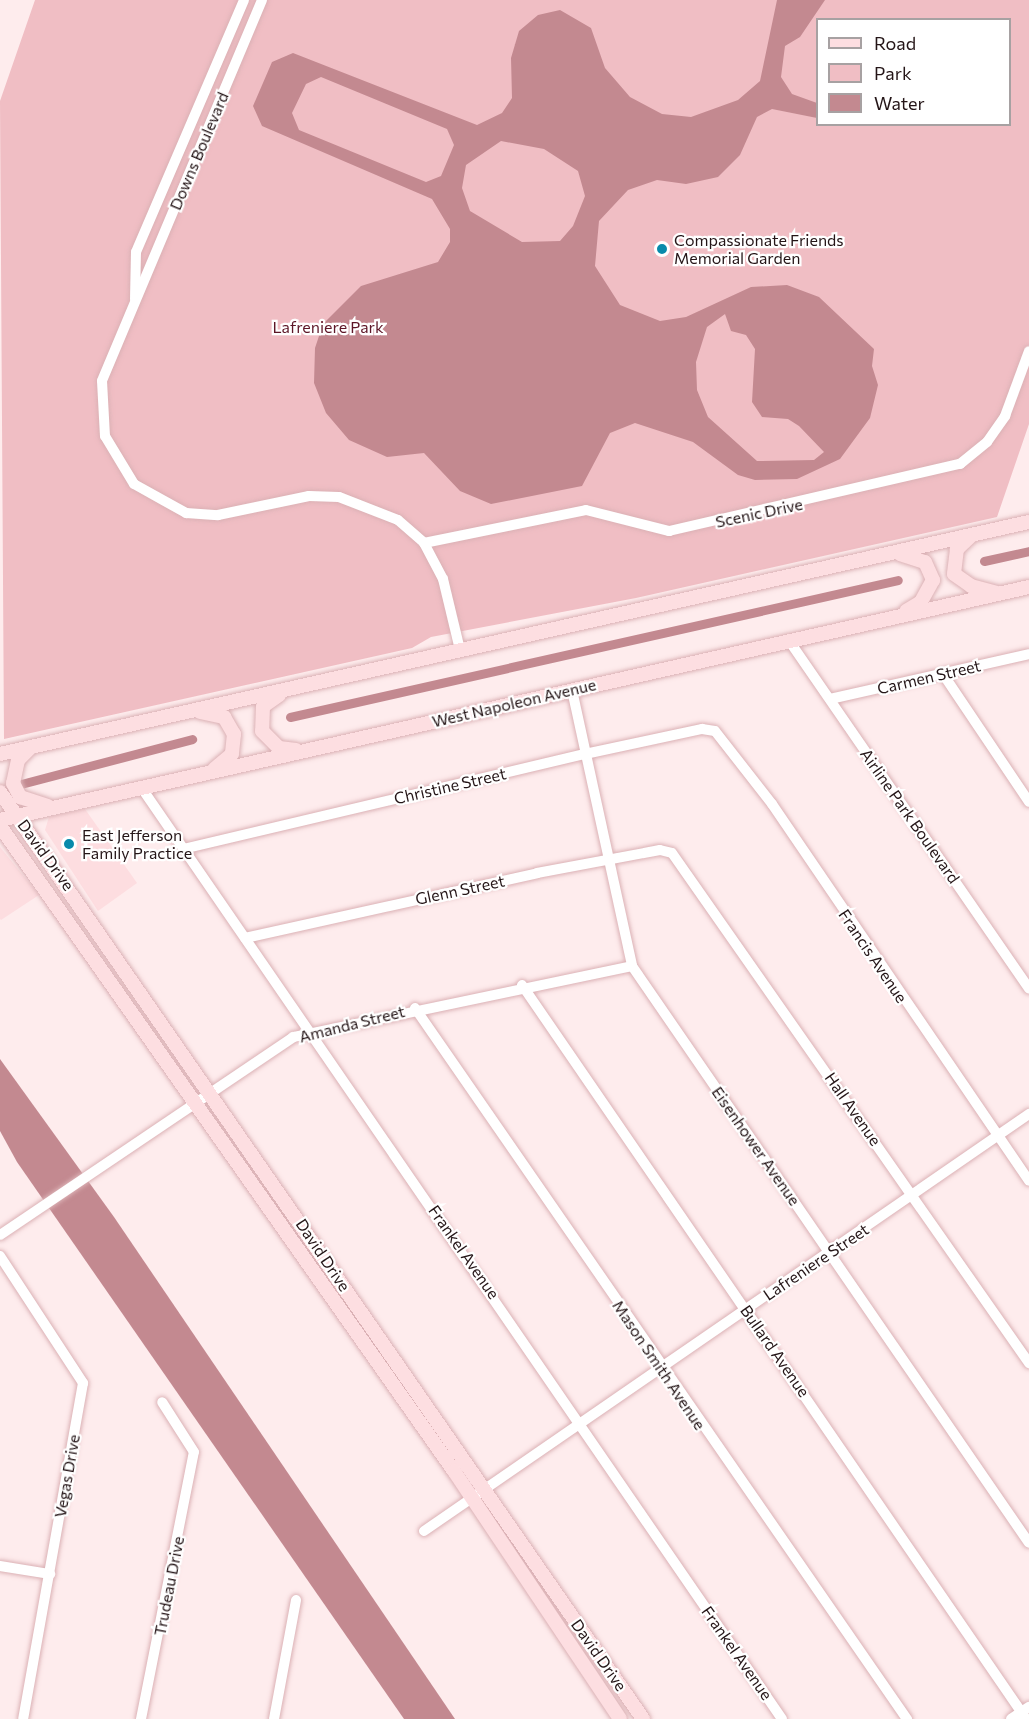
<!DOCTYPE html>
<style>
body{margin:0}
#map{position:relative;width:1029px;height:1719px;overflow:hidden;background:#feeced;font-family:Commissioner,sans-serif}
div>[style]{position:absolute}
.built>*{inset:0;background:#fddde0}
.green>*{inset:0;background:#f0bec4}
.water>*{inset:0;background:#c38990}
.canal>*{height:9px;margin:-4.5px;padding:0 4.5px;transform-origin:4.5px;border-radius:4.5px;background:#c38990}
.roads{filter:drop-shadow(0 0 2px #dbb1b5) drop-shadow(0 0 2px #dbb1b5)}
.minor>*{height:10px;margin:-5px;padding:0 5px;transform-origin:5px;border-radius:5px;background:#fff}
.major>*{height:14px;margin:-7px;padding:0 7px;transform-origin:7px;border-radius:7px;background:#fddee1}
.dots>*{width:16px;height:16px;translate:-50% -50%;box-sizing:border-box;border:3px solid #fff;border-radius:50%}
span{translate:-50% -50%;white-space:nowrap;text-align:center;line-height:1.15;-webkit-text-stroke:4.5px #fff;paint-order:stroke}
.street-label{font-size:16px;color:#241517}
.poi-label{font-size:16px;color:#241517}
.left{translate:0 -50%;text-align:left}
.park-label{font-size:16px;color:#5d1627}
.legend{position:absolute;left:816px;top:18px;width:195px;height:108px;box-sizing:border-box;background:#fff;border:2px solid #a7a1a2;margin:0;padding:8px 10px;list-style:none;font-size:18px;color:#241517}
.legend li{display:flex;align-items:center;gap:12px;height:30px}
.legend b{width:30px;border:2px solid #a7a1a2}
</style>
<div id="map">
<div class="built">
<i style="clip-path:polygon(85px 809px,137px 883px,98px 911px,45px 830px,49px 817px)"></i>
<i style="clip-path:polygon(0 847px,39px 895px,1px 920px,0 919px)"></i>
</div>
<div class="green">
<i style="clip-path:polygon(evenodd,35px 0,1029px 0,1029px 424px,997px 517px,636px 598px,431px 637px,412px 648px,4px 739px,0 101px,35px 0,818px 20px,1010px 20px,1010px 124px,818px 124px,818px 20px)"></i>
</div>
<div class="water">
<i style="clip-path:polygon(evenodd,777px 0,825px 0,800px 37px,785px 46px,781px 77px,792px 94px,817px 103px,817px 118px,772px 109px,757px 117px,740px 155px,718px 177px,686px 184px,657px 180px,628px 190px,599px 221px,595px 266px,620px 305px,660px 321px,686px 317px,751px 287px,787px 285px,819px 297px,874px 349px,872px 366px,878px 385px,870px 418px,840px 459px,797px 479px,755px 480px,738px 475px,693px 442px,635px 423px,610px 433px,582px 486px,491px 504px,460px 491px,424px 453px,387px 457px,349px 440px,326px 413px,314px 383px,315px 348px,323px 324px,361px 286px,438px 262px,450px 242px,450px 229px,432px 199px,262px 126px,253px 106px,272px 62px,293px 53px,477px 125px,502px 113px,512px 98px,511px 58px,519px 31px,538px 15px,560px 10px,591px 28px,605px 68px,630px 97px,662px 114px,691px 117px,738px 100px,760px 81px,777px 0,321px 77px,447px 129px,454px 145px,441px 176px,426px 182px,299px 130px,292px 113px,306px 84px,321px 77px,777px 0,501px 141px,544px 149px,578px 171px,585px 196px,573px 226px,560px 241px,522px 242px,470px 211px,462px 188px,466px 165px,501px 141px,777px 0,725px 314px,731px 331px,746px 335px,755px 349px,752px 402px,762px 417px,788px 419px,799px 426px,824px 452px,814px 460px,757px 461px,708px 417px,697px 390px,696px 362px,707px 327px,725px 314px)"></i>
<i style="clip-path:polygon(0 1059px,114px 1217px,455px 1719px,404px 1719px,17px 1162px,0 1131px)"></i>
</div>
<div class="canal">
<i style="left:984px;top:561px;width:46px;rotate:-12.5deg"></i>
<i style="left:290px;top:717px;width:623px;rotate:-12.7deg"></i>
<i style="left:21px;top:784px;width:177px;rotate:-14.7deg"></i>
</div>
<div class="roads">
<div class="minor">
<i style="left:262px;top:0;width:413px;rotate:112.8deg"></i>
<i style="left:102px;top:381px;width:55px;rotate:86.9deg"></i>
<i style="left:105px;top:436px;width:56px;rotate:58.9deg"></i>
<i style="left:134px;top:484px;width:60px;rotate:29.1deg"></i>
<i style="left:186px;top:513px;width:32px;rotate:4deg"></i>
<i style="left:218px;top:515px;width:93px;rotate:-11.8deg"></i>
<i style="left:309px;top:496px;width:30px;rotate:2deg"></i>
<i style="left:339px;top:497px;width:63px;rotate:21.3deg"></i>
<i style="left:398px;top:520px;width:35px;rotate:41deg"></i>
<i style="left:424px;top:543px;width:41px;rotate:62.2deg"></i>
<i style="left:443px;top:579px;width:73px;rotate:76.5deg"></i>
<i style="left:135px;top:299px;width:47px;rotate:-88.8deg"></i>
<i style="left:136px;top:252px;width:274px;rotate:-66.8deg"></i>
<i style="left:424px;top:543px;width:165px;rotate:-11.5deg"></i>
<i style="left:586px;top:510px;width:86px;rotate:14.2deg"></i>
<i style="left:669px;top:531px;width:299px;rotate:-13deg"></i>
<i style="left:960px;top:464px;width:35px;rotate:-39deg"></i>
<i style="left:987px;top:442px;width:32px;rotate:-55deg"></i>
<i style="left:1005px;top:416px;width:69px;rotate:-69.7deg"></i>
<i style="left:790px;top:642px;width:421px;rotate:55.4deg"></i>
<i style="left:943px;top:674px;width:154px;rotate:56.1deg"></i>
<i style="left:572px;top:690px;width:282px;rotate:77.7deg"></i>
<i style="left:632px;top:966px;width:700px;rotate:55.47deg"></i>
<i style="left:830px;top:699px;width:204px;rotate:-12.7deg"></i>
<i style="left:141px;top:787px;width:1131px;rotate:55.48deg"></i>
<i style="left:183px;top:849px;width:413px;rotate:-13.3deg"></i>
<i style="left:585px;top:754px;width:120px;rotate:-12.1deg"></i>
<i style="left:702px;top:729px;width:13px;rotate:9deg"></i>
<i style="left:715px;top:731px;width:93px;rotate:52deg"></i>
<i style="left:772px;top:804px;width:456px;rotate:55.7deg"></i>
<i style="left:245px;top:938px;width:299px;rotate:-12.5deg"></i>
<i style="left:537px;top:873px;width:125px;rotate:-10.6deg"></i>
<i style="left:660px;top:850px;width:12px;rotate:14deg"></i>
<i style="left:672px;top:853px;width:623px;rotate:55.01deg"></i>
<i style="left:522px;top:985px;width:890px;rotate:55.52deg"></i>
<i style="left:415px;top:1008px;width:865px;rotate:55.32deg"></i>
<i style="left:0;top:1235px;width:354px;rotate:-34deg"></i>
<i style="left:293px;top:1037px;width:346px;rotate:-11.8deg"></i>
<i style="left:0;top:1256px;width:152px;rotate:56.8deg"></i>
<i style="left:83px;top:1383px;width:341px;rotate:100.1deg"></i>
<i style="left:424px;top:1531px;width:735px;rotate:-34.58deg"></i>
<i style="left:0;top:1566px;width:51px;rotate:9.1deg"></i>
<i style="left:141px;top:1719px;width:272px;rotate:-78.8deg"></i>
<i style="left:194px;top:1452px;width:59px;rotate:-122.6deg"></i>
<i style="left:274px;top:1719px;width:121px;rotate:-79.5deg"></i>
<i style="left:1011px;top:1719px;width:22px;rotate:-34deg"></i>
</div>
<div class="major">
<i style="left:972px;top:535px;width:21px;rotate:137deg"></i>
<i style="left:957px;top:549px;width:25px;rotate:97deg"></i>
<i style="left:954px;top:574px;width:21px;rotate:35deg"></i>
<i style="left:971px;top:586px;width:28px;rotate:15deg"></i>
<i style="left:900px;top:554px;width:26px;rotate:18deg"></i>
<i style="left:925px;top:562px;width:20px;rotate:66deg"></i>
<i style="left:933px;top:580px;width:25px;rotate:119deg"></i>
<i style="left:921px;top:602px;width:17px;rotate:149deg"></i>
<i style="left:279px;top:695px;width:19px;rotate:145deg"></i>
<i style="left:263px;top:706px;width:25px;rotate:92deg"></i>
<i style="left:262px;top:731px;width:24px;rotate:45deg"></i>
<i style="left:279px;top:748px;width:17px;rotate:7deg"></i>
<i style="left:200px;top:712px;width:25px;rotate:12deg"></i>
<i style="left:224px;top:717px;width:20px;rotate:60deg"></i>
<i style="left:234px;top:734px;width:20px;rotate:96deg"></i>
<i style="left:232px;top:754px;width:23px;rotate:140deg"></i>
<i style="left:31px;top:747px;width:18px;rotate:135deg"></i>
<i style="left:18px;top:760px;width:24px;rotate:102deg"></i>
<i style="left:13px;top:783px;width:16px;rotate:63deg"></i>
<i style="left:20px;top:797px;width:29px;rotate:18deg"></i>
<i style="left:0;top:754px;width:1055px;rotate:-12.71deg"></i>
<i style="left:0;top:792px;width:1128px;rotate:55.25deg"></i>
<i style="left:0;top:820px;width:1055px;rotate:-12.76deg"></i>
<i style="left:0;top:826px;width:789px;rotate:54.86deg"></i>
<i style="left:454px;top:1471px;width:298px;rotate:56.2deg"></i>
</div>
</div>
<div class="dots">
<i style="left:662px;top:249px;background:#088aab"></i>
<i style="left:69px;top:844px;background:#088aab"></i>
</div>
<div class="street-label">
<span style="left:199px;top:151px;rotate:-67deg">Downs Boulevard</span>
<span style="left:759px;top:513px;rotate:-12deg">Scenic Drive</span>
<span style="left:929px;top:677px;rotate:-13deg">Carmen Street</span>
<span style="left:514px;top:703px;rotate:-13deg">West Napoleon Avenue</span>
<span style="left:450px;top:786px;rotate:-13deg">Christine Street</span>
<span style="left:910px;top:816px;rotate:55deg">Airline Park Boulevard</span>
<span style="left:46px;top:855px;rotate:54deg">David Drive</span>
<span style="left:460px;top:890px;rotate:-12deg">Glenn Street</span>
<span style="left:873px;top:956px;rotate:56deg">Francis Avenue</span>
<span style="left:352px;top:1024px;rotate:-14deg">Amanda Street</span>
<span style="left:853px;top:1109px;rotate:55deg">Hall Avenue</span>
<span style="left:756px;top:1146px;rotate:55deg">Eisenhower Avenue</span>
<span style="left:464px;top:1252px;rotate:55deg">Frankel Avenue</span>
<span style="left:323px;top:1255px;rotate:56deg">David Drive</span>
<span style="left:816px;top:1262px;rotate:-34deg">Lafreniere Street</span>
<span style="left:775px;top:1351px;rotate:55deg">Bullard Avenue</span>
<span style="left:659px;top:1365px;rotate:56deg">Mason Smith Avenue</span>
<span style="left:67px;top:1476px;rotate:-80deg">Vegas Drive</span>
<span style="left:169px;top:1586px;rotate:-79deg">Trudeau Drive</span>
<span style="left:737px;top:1653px;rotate:55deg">Frankel Avenue</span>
<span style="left:599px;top:1655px;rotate:55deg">David Drive</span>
</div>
<div class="poi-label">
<span class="left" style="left:674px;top:249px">Compassionate Friends<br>Memorial Garden</span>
<span class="left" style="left:82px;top:844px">East Jefferson<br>Family Practice</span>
</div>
<div class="park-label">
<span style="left:328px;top:327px">Lafreniere Park</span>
</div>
<ul class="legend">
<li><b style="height:8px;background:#fddee1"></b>Road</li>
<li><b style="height:16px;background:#f0bec4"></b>Park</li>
<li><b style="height:16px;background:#c38990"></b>Water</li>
</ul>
</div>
